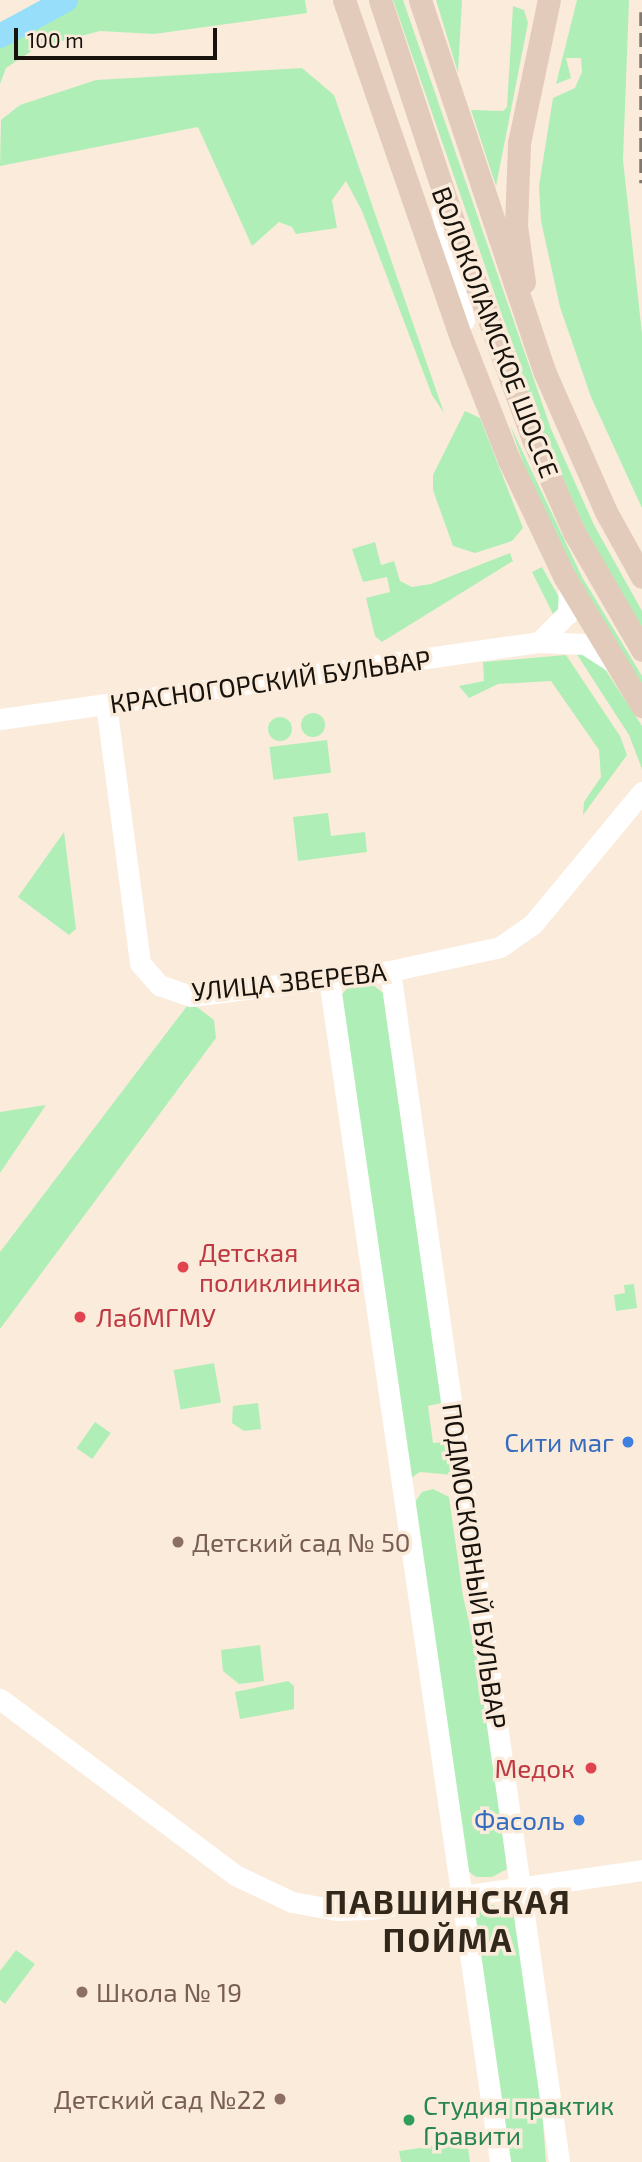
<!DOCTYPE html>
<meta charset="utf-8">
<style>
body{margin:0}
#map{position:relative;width:642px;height:2162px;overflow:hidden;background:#fbebdb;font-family:"Exo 2",sans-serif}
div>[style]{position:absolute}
.green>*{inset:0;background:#afefb7;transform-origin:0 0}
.round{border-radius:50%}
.river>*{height:24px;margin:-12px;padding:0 12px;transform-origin:12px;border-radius:12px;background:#96def9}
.secondary>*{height:21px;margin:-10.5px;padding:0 10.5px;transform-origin:10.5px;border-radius:10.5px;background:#fff}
.primary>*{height:23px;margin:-11.5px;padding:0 11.5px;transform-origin:11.5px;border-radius:11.5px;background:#e2cbba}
.rail>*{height:4.5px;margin-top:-2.25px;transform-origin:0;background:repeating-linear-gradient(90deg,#83796e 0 14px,transparent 0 21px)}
.dots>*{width:19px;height:19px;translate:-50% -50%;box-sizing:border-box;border:4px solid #fbebdb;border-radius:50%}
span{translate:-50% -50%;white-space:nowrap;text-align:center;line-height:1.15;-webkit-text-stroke:7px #fbebdb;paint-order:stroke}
.street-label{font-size:26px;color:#17120c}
.health-label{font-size:26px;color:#be3a42}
.left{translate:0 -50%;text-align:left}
.right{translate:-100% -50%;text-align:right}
.shop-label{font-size:26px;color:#366cbe}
.education-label{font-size:26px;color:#785e54}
.leisure-label{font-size:26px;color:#27864d}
.district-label{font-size:33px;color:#32271b;font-weight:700;letter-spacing:2px}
.scale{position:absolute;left:14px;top:28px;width:203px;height:32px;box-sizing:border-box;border:4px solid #17120c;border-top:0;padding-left:9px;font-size:21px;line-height:24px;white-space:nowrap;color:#17120c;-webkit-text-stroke:5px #fbebdb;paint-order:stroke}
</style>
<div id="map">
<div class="green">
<i style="clip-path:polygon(54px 0,305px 0,307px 13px,154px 34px,100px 31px,36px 48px,6px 68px,0 84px,0 43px,38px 22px)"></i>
<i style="clip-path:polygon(393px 0,403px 0,551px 429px,594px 525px,642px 611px,642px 629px,585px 528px,542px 431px)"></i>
<i style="clip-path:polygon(436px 0,462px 0,458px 73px)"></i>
<i style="clip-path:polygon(577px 0,629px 0,623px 160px,642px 334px,642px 508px,591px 397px,560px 307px,541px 221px,539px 186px,553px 98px,575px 88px,582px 72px,581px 58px,566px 58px,571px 78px,556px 84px)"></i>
<i style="clip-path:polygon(513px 6px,524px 10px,528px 23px,496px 186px,471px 110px,503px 111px,507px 107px)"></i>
<i style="clip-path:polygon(302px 68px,334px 95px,444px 413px,432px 395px,362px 211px,346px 181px,332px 200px,337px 228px,296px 234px,292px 227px,279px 222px,252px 246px,198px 127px,0 166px,1px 120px,20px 105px,96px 80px)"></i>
<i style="clip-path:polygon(465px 411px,480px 418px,523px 528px,512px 541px,475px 553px,453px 546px,433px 490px,433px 475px)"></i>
<i style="clip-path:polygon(510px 425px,582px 577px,642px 676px,642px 692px,543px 520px)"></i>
<i style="clip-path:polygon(375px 542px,381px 565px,394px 561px,400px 581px,412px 587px,431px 584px,510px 553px,513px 561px,382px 642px,375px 636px,366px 598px,390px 592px,387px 577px,363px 582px,352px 549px)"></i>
<i style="clip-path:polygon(542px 567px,561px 601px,555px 618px,532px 572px)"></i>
<i style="clip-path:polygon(576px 653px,584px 653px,601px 663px,642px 726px,642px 769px,629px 735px)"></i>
<i style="clip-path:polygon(566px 655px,620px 736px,627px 755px,583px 815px,584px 802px,601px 777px,599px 750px,551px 681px,498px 684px,469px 698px,459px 686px,484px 681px,483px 662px)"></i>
<i class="round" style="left:301px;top:713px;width:24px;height:24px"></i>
<i class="round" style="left:268px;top:717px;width:24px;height:24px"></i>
<i style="left:327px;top:740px;width:33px;height:58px;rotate:83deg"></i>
<i style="clip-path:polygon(328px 813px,331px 836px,365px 832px,367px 852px,298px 861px,293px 817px)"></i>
<i style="clip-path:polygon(64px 832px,76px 929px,69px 935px,18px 897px)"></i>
<i style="clip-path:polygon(372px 984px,383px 993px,442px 1403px,428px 1406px,433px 1443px,448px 1442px,453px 1475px,420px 1472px,411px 1478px,340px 997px,348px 987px)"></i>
<i style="clip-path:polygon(187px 1006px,197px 1007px,214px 1020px,216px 1038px,0 1329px,0 1252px)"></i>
<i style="clip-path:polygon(46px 1105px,0 1173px,0 1112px)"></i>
<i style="clip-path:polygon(634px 1284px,637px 1308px,616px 1311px,614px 1295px,625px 1293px,624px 1285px)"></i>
<i style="left:214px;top:1363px;width:40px;height:41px;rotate:80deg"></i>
<i style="clip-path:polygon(258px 1403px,261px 1429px,244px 1431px,232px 1423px,233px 1406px)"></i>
<i style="left:95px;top:1422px;width:19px;height:32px;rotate:35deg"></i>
<i style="clip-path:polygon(433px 1489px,449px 1497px,463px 1596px,482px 1678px,507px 1869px,492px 1877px,476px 1877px,464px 1868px,415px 1502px,422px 1492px)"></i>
<i style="clip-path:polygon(260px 1645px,264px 1681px,239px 1684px,223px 1671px,221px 1650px)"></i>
<i style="clip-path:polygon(288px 1681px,294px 1686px,294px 1709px,240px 1719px,235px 1692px)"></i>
<i style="clip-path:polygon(493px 1905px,514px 1913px,539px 2073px,546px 2162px,511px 2162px,501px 2122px,472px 1919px,481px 1908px)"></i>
<i style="clip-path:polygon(16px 1950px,35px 1964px,5px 2004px,0 2000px,0 1971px)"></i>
<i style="clip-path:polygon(467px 2141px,470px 2162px,401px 2162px,399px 2151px)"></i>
</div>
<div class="river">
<i style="left:0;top:36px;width:75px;rotate:-28.6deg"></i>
</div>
<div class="secondary">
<i style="left:442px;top:212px;width:111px;rotate:78.6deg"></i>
<i style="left:539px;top:642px;width:41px;rotate:-45deg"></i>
<i style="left:568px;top:613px;width:27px;rotate:-88deg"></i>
<i style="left:106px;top:704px;width:261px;rotate:82.5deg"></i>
<i style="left:140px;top:963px;width:29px;rotate:49deg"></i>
<i style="left:159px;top:985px;width:34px;rotate:19deg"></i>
<i style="left:191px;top:996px;width:201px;rotate:-7.2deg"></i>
<i style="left:390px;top:971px;width:113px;rotate:-12.3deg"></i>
<i style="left:500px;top:947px;width:39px;rotate:-35deg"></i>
<i style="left:532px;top:925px;width:173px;rotate:-50.4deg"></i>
<i style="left:0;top:719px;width:544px;rotate:-8.13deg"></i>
<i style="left:539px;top:642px;width:46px;rotate:2.5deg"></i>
<i style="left:585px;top:644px;width:35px;rotate:33deg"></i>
<i style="left:390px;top:971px;width:1203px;rotate:81.92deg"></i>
<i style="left:329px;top:979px;width:1195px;rotate:81.77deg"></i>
<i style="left:0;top:1699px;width:294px;rotate:36.8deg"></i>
<i style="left:235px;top:1875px;width:63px;rotate:25.3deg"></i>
<i style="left:292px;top:1902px;width:46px;rotate:10.1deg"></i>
<i style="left:337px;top:1910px;width:32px;rotate:-2deg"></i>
<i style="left:369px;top:1909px;width:276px;rotate:-8.1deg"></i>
</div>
<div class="primary">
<i style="left:344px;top:0;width:360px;rotate:70.9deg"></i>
<i style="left:462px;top:340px;width:129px;rotate:68.6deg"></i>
<i style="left:509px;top:460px;width:128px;rotate:64.6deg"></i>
<i style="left:564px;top:576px;width:152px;rotate:59deg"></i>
<i style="left:380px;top:0;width:242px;rotate:71.7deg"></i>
<i style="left:456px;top:230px;width:223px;rotate:69.8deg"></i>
<i style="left:533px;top:439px;width:102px;rotate:66.2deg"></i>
<i style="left:574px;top:532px;width:136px;rotate:60deg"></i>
<i style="left:420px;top:0;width:393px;rotate:71.5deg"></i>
<i style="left:545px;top:373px;width:152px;rotate:66.3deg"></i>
<i style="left:606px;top:512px;width:74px;rotate:61deg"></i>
<i style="left:524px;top:282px;width:57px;rotate:-98.1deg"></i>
<i style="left:516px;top:226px;width:83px;rotate:-87.9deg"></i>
<i style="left:519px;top:143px;width:146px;rotate:-78.2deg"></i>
</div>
<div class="rail">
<i style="left:642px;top:12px;width:171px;rotate:90deg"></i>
</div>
<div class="dots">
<i style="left:183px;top:1267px;background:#e0444e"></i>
<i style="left:80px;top:1317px;background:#e0444e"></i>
<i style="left:628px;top:1442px;background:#3f7fe0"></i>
<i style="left:178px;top:1542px;background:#8d6e63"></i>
<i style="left:591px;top:1768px;background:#e0444e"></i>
<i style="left:579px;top:1820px;background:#3f7fe0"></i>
<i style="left:82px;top:1992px;background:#8d6e63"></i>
<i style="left:280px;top:2099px;background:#8d6e63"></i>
<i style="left:409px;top:2120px;background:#2e9e5b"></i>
</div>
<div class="street-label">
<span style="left:496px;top:332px;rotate:69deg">ВОЛОКОЛАМСКОЕ ШОССЕ</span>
<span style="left:270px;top:681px;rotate:-8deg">КРАСНОГОРСКИЙ БУЛЬВАР</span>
<span style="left:289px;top:981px;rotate:-6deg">УЛИЦА ЗВЕРЕВА</span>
<span style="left:475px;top:1566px;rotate:82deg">ПОДМОСКОВНЫЙ БУЛЬВАР</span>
</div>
<div class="health-label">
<span class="left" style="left:199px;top:1267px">Детская<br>поликлиника</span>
<span class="left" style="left:96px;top:1317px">ЛабМГМУ</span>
<span class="right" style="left:575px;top:1768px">Медок</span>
</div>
<div class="shop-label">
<span class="right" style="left:614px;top:1442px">Сити маг</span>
<span class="right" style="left:565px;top:1820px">Фасоль</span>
</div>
<div class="education-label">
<span class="left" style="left:192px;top:1542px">Детский сад № 50</span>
<span class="left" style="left:96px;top:1992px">Школа № 19</span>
<span class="right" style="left:266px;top:2099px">Детский сад №22</span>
</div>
<div class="leisure-label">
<span class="left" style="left:423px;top:2120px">Студия практик<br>Гравити</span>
</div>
<div class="district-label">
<span style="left:448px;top:1921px">ПАВШИНСКАЯ<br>ПОЙМА</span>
</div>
<div class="scale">100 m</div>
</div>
